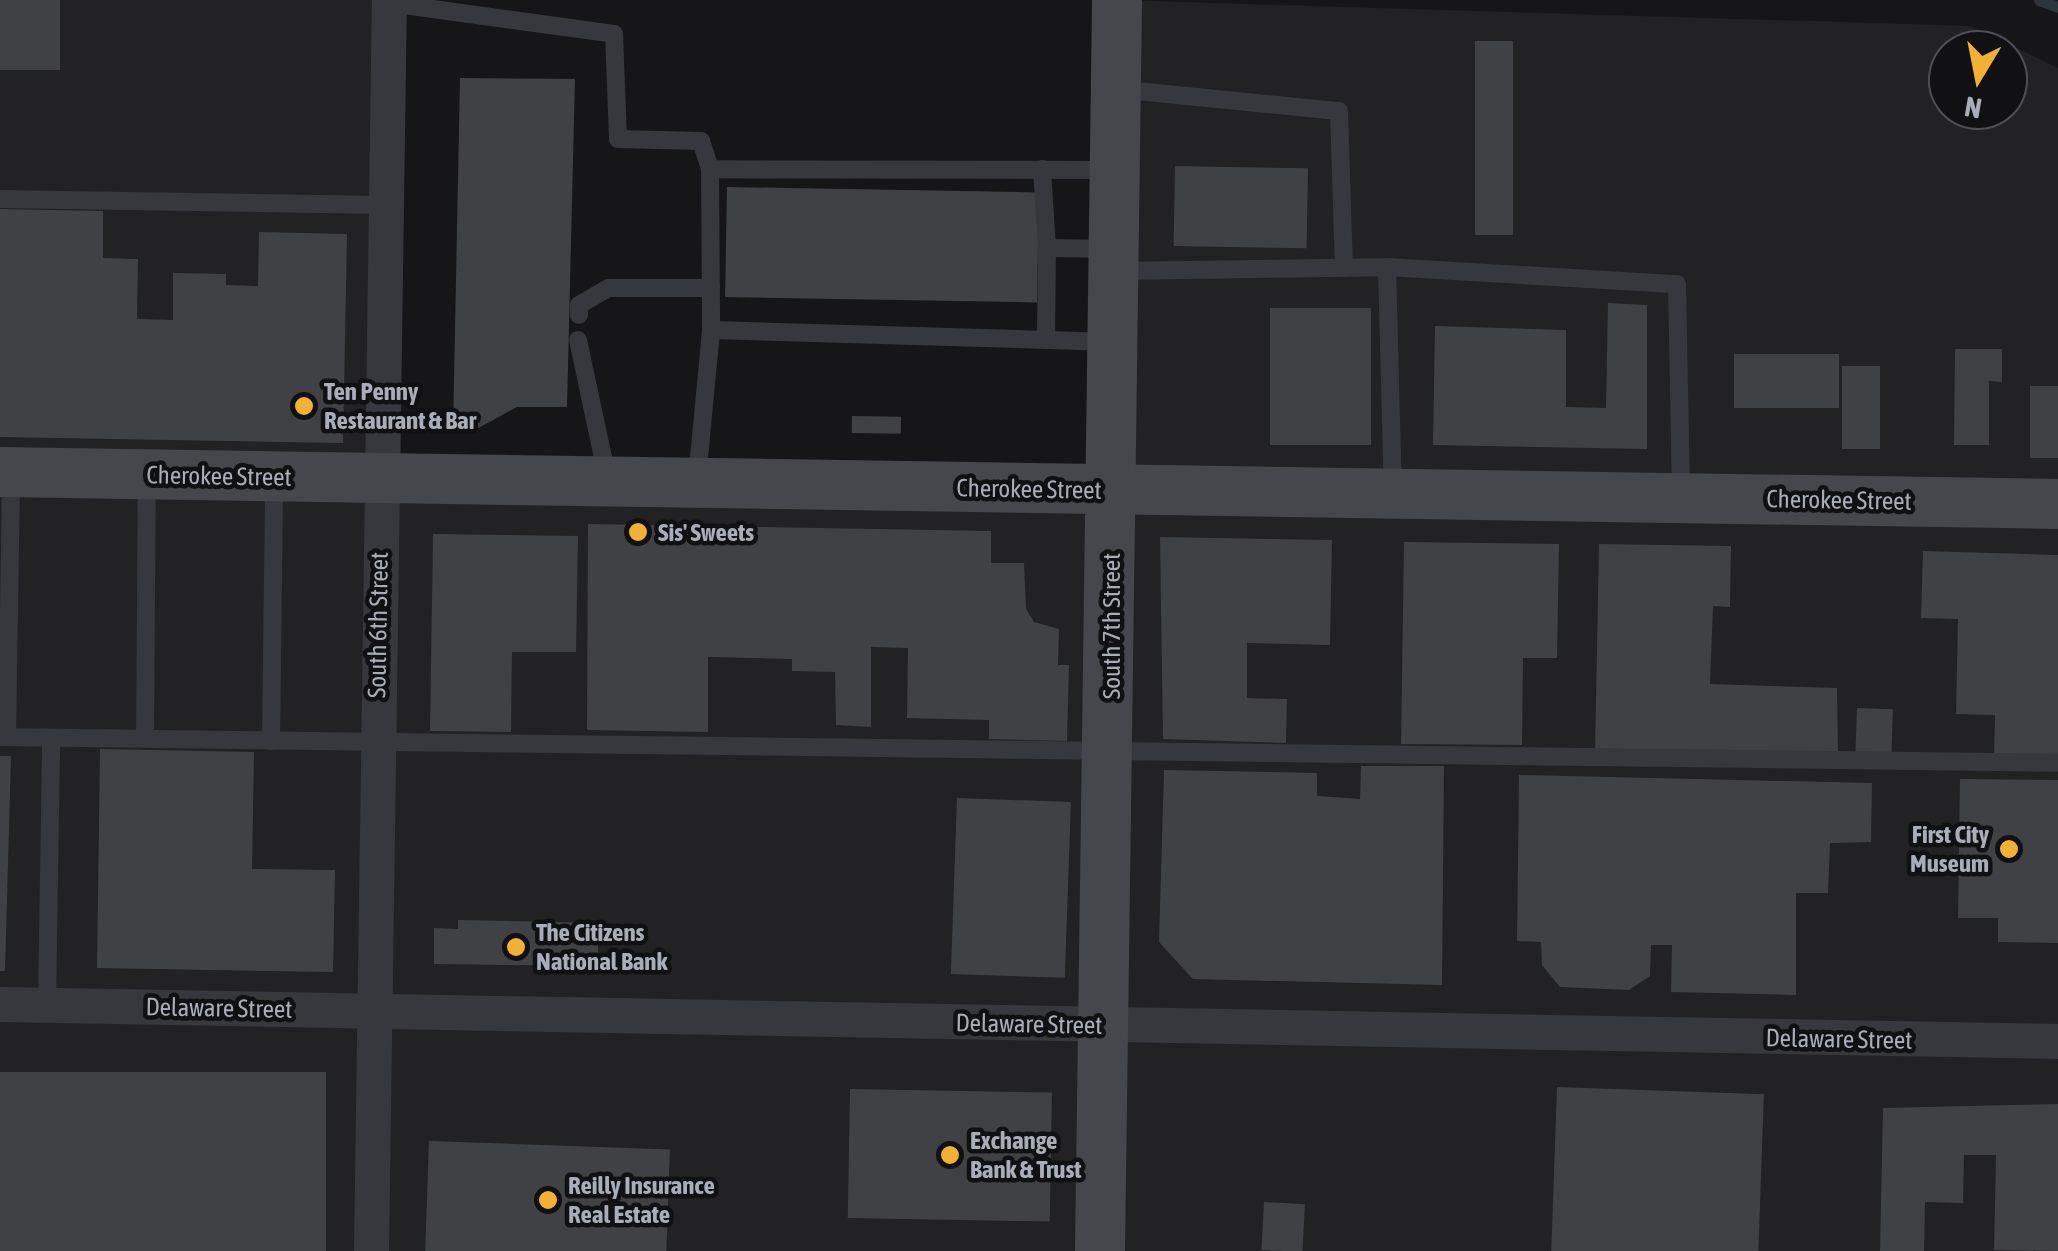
<!DOCTYPE html>
<style>
body{margin:0}
#map{position:relative;width:2058px;height:1251px;overflow:hidden;background:#161618;font-family:"Asap Condensed",sans-serif}
div>[style]{position:absolute}
.built>*{inset:0;background:#222225}
.stream>*{height:11px;margin:-5.5px;padding:0 5.5px;transform-origin:5.5px;border-radius:5.5px;background:#2c353c}
.building>*{inset:0;background:#404145;transform-origin:0 0}
.lane>*{height:18px;margin:-9px;padding:0 9px;transform-origin:9px;border-radius:9px;background:#37383d}
.street>*{height:35px;margin:-17.5px;padding:0 17.5px;transform-origin:17.5px;border-radius:17.5px;background:#37383d}
.secondary>*{height:50px;margin:-25px;padding:0 25px;transform-origin:25px;border-radius:25px;background:#45474d}
.dots>*{width:28px;height:28px;translate:-50% -50%;box-sizing:border-box;border:5px solid #111113;border-radius:50%}
span{translate:-50% -50%;white-space:nowrap;text-align:center;line-height:1.15;-webkit-text-stroke:9px #111113;paint-order:stroke}
.poi-label{font-size:25px;color:#a8adb8;font-weight:700}
.left{translate:0 -50%;text-align:left}
.right{translate:-100% -50%;text-align:right}
.street-label{font-size:25px;color:#a8adb8}
.north{position:absolute;left:1928px;top:30px;width:100px;height:100px;box-sizing:border-box;background:#111113;border:2px solid #4d4f55;border-radius:50%;rotate:190deg;font-size:28px;font-weight:700;line-height:40px;text-align:center;color:#a8adb8}
.north::after{content:'';display:block;margin:auto;width:35px;height:45px;background:#f2b134;clip-path:polygon(50% 0,100% 100%,50% 72%,0 100%)}
</style>
<div id="map">
<div class="built">
<i style="clip-path:polygon(evenodd,0 0,388px 0,378px 476px,1112px 489px,1117px 0,1971px 26px,2058px 68px,2058px 1251px,0 1251px,0 0,1948px 50px,2008px 50px,2008px 110px,1948px 110px,1948px 50px)"></i>
</div>
<div class="stream">
<i style="left:2039px;top:0;width:20px;rotate:20deg"></i>
</div>
<div class="building">
<i style="left:0;top:0;width:60px;height:70px"></i>
<i style="left:1475px;top:41px;width:38px;height:194px"></i>
<i style="clip-path:polygon(460px 78px,575px 79px,567px 407px,517px 407px,471px 432px,453px 430px)"></i>
<i style="left:1175px;top:166px;width:133px;height:80px;rotate:1deg"></i>
<i style="left:727px;top:187px;width:312px;height:110px;rotate:1deg"></i>
<i style="clip-path:polygon(0 209px,103px 211px,103px 258px,138px 259px,137px 319px,173px 320px,173px 273px,226px 274px,226px 285px,258px 286px,259px 232px,347px 234px,343px 443px,0 437px)"></i>
<i style="clip-path:polygon(1608px 303px,1647px 305px,1647px 449px,1433px 445px,1435px 326px,1566px 330px,1566px 407px,1606px 408px)"></i>
<i style="left:1270px;top:308px;width:101px;height:137px"></i>
<i style="clip-path:polygon(1955px 349px,2002px 349px,2002px 382px,1989px 381px,1989px 445px,1954px 445px)"></i>
<i style="left:1734px;top:354px;width:105px;height:54px"></i>
<i style="left:1842px;top:366px;width:38px;height:83px"></i>
<i style="left:2030px;top:386px;width:28px;height:72px"></i>
<i style="left:852px;top:416px;width:49px;height:17px;rotate:1deg"></i>
<i style="clip-path:polygon(588px 524px,991px 531px,991px 563px,1024px 563px,1026px 609px,1034px 622px,1059px 629px,1058px 665px,1069px 665px,1067px 741px,989px 739px,989px 720px,907px 718px,908px 648px,871px 647px,871px 727px,836px 725px,835px 672px,792px 671px,792px 659px,708px 657px,708px 732px,587px 730px)"></i>
<i style="clip-path:polygon(433px 534px,578px 536px,576px 652px,512px 652px,511px 732px,430px 731px)"></i>
<i style="clip-path:polygon(1160px 537px,1332px 540px,1330px 645px,1247px 643px,1247px 698px,1287px 699px,1286px 743px,1163px 739px)"></i>
<i style="clip-path:polygon(1404px 542px,1559px 544px,1557px 658px,1523px 658px,1522px 745px,1401px 744px)"></i>
<i style="clip-path:polygon(1599px 544px,1731px 546px,1730px 607px,1713px 606px,1710px 684px,1837px 688px,1838px 754px,1595px 751px)"></i>
<i style="clip-path:polygon(1923px 551px,2058px 555px,2058px 759px,1994px 757px,1995px 715px,1956px 714px,1958px 619px,1921px 618px)"></i>
<i style="left:1857px;top:708px;width:36px;height:47px;rotate:2deg"></i>
<i style="clip-path:polygon(100px 749px,254px 752px,252px 869px,335px 870px,333px 972px,97px 968px)"></i>
<i style="clip-path:polygon(0 756px,11px 756px,5px 971px,0 971px)"></i>
<i style="clip-path:polygon(1361px 766px,1444px 766px,1442px 985px,1193px 979px,1159px 942px,1164px 770px,1317px 773px,1317px 796px,1360px 799px)"></i>
<i style="clip-path:polygon(1519px 775px,1872px 783px,1871px 842px,1830px 843px,1828px 893px,1796px 893px,1796px 995px,1671px 992px,1672px 945px,1651px 945px,1650px 976px,1629px 990px,1560px 987px,1542px 965px,1541px 942px,1517px 941px)"></i>
<i style="clip-path:polygon(1960px 779px,2058px 780px,2058px 943px,1998px 942px,1998px 918px,1958px 918px)"></i>
<i style="left:957px;top:798px;width:114px;height:176px;rotate:2deg"></i>
<i style="clip-path:polygon(458px 920px,598px 923px,598px 966px,434px 964px,434px 928px,458px 929px)"></i>
<i style="left:0;top:1072px;width:326px;height:179px"></i>
<i style="left:1557px;top:1087px;width:207px;height:164px;rotate:2deg"></i>
<i style="left:850px;top:1089px;width:202px;height:129px;rotate:1deg"></i>
<i style="clip-path:polygon(2058px 1104px,2058px 1251px,1994px 1250px,1996px 1155px,1964px 1155px,1963px 1203px,1925px 1202px,1924px 1251px,1880px 1251px,1883px 1108px)"></i>
<i style="left:429px;top:1141px;width:241px;height:110px;rotate:2deg"></i>
<i style="left:1264px;top:1202px;width:41px;height:48px;rotate:3deg"></i>
</div>
<div class="lane">
<i style="left:389px;top:3px;width:227px;rotate:7.8deg"></i>
<i style="left:614px;top:34px;width:105px;rotate:87.8deg"></i>
<i style="left:618px;top:139px;width:83px;rotate:1.4deg"></i>
<i style="left:701px;top:141px;width:29px;rotate:72deg"></i>
<i style="left:1117px;top:89px;width:223px;rotate:5.7deg"></i>
<i style="left:1339px;top:111px;width:157px;rotate:88.2deg"></i>
<i style="left:1042px;top:169px;width:79px;rotate:86.4deg"></i>
<i style="left:1111px;top:170px;width:401px;rotate:-179.9deg"></i>
<i style="left:710px;top:169px;width:161px;rotate:89.6deg"></i>
<i style="left:711px;top:330px;width:401px;rotate:1.7deg"></i>
<i style="left:0;top:199px;width:386px;rotate:0.9deg"></i>
<i style="left:1387px;top:267px;width:290px;rotate:3.4deg"></i>
<i style="left:1677px;top:284px;width:213px;rotate:88.9deg"></i>
<i style="left:1117px;top:271px;width:270px;rotate:-0.8deg"></i>
<i style="left:1387px;top:267px;width:226px;rotate:88.5deg"></i>
<i style="left:579px;top:315px;width:10px;rotate:-90deg"></i>
<i style="left:579px;top:305px;width:34px;rotate:-30deg"></i>
<i style="left:608px;top:288px;width:103px"></i>
<i style="left:578px;top:340px;width:140px;rotate:78deg"></i>
<i style="left:1046px;top:340px;width:92px;rotate:-89.4deg"></i>
<i style="left:1047px;top:248px;width:64px;rotate:0.9deg"></i>
<i style="left:697px;top:479px;width:150px;rotate:-84.6deg"></i>
<i style="left:0;top:737px;width:2058px;rotate:0.72deg"></i>
<i style="left:7px;top:737px;width:264px;rotate:-89.1deg"></i>
<i style="left:145px;top:739px;width:264px;rotate:-89.6deg"></i>
<i style="left:271px;top:741px;width:263px;rotate:-89.3deg"></i>
<i style="left:47px;top:1004px;width:266px;rotate:-89.1deg"></i>
</div>
<div class="street">
<i style="left:0;top:1004px;width:2058px;rotate:1.03deg"></i>
<i style="left:371px;top:1251px;width:1251px;rotate:-89.18deg"></i>
</div>
<div class="secondary">
<i style="left:0;top:472px;width:2058px;rotate:0.89deg"></i>
<i style="left:1100px;top:1251px;width:1251px;rotate:-89.22deg"></i>
</div>
<div class="dots">
<i style="left:304px;top:406px;background:#f2b134"></i>
<i style="left:638px;top:532px;background:#f2b134"></i>
<i style="left:2009px;top:849px;background:#f2b134"></i>
<i style="left:516px;top:947px;background:#f2b134"></i>
<i style="left:950px;top:1155px;background:#f2b134"></i>
<i style="left:548px;top:1200px;background:#f2b134"></i>
</div>
<div class="poi-label">
<span class="left" style="left:324px;top:406px">Ten Penny<br>Restaurant &amp; Bar</span>
<span class="left" style="left:658px;top:532px">Sis' Sweets</span>
<span class="right" style="left:1989px;top:849px">First City<br>Museum</span>
<span class="left" style="left:536px;top:947px">The Citizens<br>National Bank</span>
<span class="left" style="left:970px;top:1155px">Exchange<br>Bank &amp; Trust</span>
<span class="left" style="left:568px;top:1200px">Reilly Insurance<br>Real Estate</span>
</div>
<div class="street-label">
<span style="left:219px;top:476px;rotate:1deg">Cherokee Street</span>
<span style="left:1029px;top:489px;rotate:1deg">Cherokee Street</span>
<span style="left:1839px;top:500px;rotate:1deg">Cherokee Street</span>
<span style="left:378px;top:625px;rotate:-89deg">South 6th Street</span>
<span style="left:1111px;top:626px;rotate:-90deg">South 7th Street</span>
<span style="left:219px;top:1008px;rotate:1deg">Delaware Street</span>
<span style="left:1029px;top:1024px;rotate:1deg">Delaware Street</span>
<span style="left:1839px;top:1039px;rotate:1deg">Delaware Street</span>
</div>
<div class="north">N</div>
</div>
